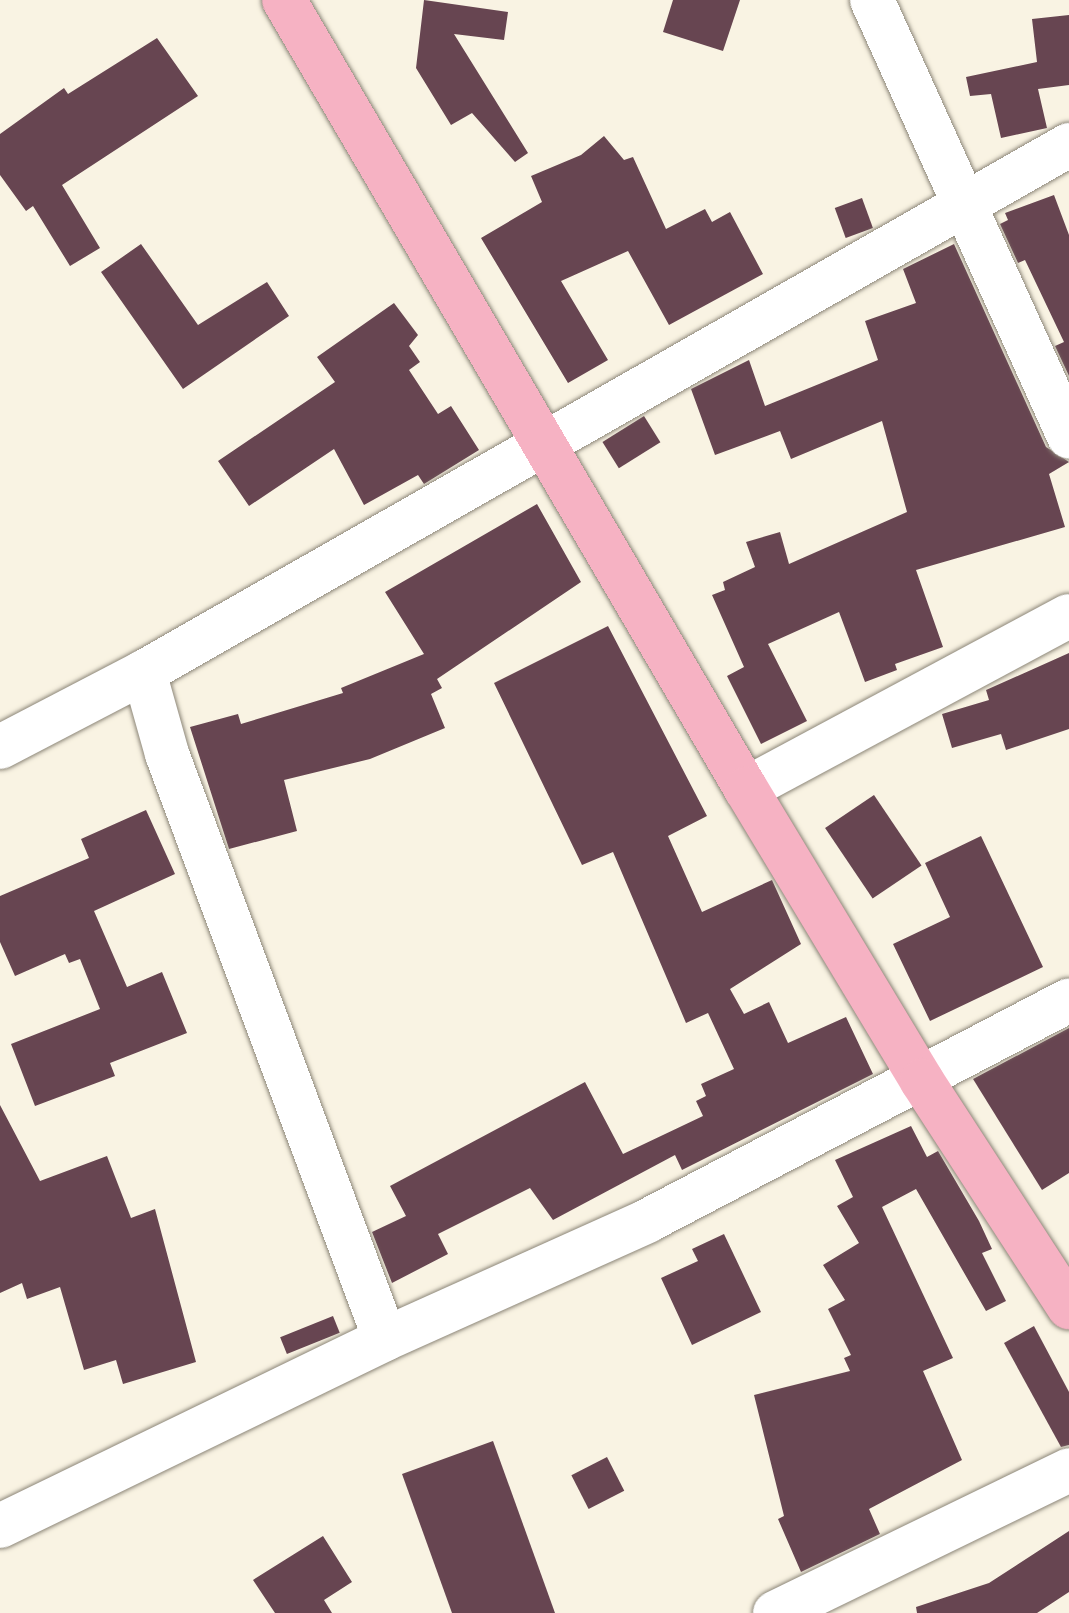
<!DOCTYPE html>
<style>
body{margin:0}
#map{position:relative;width:1069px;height:1613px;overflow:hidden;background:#f9f3e3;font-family:Barlow,sans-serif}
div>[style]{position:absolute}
.building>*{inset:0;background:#674551;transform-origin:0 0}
.roads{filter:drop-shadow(0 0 2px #8c8678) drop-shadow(0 0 2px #8c8678)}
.minor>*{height:44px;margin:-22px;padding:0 22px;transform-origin:22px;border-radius:22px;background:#fff}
.major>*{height:44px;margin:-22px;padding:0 22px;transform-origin:22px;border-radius:22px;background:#f6b2c3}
span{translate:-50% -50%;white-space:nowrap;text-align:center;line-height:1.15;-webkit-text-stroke:8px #fff;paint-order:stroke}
</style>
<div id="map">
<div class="building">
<i style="clip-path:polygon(424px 0,508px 12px,504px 40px,454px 34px,528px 153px,515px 162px,472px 113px,451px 125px,416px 68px)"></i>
<i style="clip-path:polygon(673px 0,740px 0,723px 51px,663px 32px)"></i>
<i style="clip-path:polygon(1069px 15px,1069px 85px,1038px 89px,1047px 128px,1001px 138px,991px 94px,970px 96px,966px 77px,1037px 62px,1032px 19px)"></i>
<i style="clip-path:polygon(157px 38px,198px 96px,62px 185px,100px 248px,70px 266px,33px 206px,26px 211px,0 175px,0 134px,64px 88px,68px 94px)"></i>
<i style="clip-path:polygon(604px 136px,624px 160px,633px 157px,666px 229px,705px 209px,712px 222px,730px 212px,763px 274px,669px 325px,628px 251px,561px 281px,608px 360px,568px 383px,481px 238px,542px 202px,531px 176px,581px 155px)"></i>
<i style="clip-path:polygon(1054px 195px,1069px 235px,1069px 376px,1055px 346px,1064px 342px,1025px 260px,1018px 263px,1000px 224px,1008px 220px,1005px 213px)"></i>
<i style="left:862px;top:198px;width:32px;height:29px;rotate:70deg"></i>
<i style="clip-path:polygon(141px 244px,198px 325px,267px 282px,289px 316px,183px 389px,101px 272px)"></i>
<i style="clip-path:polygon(954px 244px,1046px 447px,1069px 462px,1049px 474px,1065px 527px,916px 570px,943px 647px,895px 664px,897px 670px,865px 682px,839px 612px,768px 644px,807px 721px,761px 744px,727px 676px,744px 667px,712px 595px,725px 590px,723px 582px,755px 567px,746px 542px,780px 532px,789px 564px,907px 512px,882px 421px,791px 459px,780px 431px,715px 455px,691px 389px,749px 360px,765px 406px,878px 360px,865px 321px,916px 303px,903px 269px)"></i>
<i style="clip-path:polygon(394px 303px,418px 335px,409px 346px,420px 362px,409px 370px,438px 414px,451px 406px,479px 450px,424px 484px,418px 475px,364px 505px,334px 449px,249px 506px,218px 461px,335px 382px,317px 357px)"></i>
<i style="left:644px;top:416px;width:31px;height:49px;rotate:58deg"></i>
<i style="clip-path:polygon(537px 504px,581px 582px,437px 679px,442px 688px,431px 694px,445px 728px,370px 759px,284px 780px,297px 831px,229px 849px,190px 727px,238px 714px,241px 724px,343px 693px,341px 688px,424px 654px,385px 592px)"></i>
<i style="clip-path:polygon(608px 626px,707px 816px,668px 836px,702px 912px,772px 880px,801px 944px,730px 989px,744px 1014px,769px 1002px,788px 1043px,846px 1017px,873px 1074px,682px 1170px,675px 1155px,553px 1220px,530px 1188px,438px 1234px,448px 1254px,392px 1283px,372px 1232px,406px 1216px,390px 1186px,585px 1082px,623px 1154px,703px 1116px,696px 1101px,706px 1096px,701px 1084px,734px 1069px,708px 1013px,686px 1023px,613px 852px,582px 865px,494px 683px)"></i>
<i style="clip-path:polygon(1069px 653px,1069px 729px,1006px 750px,1001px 734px,952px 748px,942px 714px,989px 700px,986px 690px)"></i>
<i style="left:874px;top:795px;width:85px;height:59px;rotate:56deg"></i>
<i style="clip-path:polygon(146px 810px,175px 874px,94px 911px,127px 987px,162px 972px,187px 1033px,110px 1063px,115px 1076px,35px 1106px,11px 1044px,100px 1009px,80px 959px,69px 963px,65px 954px,15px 976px,0 942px,0 896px,89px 858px,81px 839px)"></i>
<i style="clip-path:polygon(981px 836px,1043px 967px,930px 1021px,893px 944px,950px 917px,925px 863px)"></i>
<i style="clip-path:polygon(1069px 1028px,1069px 1173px,1042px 1190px,973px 1079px)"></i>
<i style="clip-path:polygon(0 1105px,40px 1181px,107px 1156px,131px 1218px,155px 1209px,196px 1362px,123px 1384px,116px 1360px,84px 1370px,60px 1287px,27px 1299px,22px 1283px,0 1293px)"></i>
<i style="clip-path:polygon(911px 1126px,927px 1157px,938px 1151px,979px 1221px,992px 1249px,982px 1253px,1006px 1301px,986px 1311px,916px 1189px,882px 1207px,953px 1358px,923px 1371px,962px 1460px,869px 1509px,880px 1534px,801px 1572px,778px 1519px,784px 1516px,754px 1395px,850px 1371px,844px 1358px,851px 1355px,828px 1309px,845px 1300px,823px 1265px,859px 1243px,837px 1206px,853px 1197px,835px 1160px)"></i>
<i style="clip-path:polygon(724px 1234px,761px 1312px,692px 1345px,661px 1278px,698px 1261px,692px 1249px)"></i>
<i style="left:333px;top:1316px;width:18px;height:57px;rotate:68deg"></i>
<i style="clip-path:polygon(1034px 1326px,1069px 1392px,1069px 1445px,1061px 1447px,1004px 1343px)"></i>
<i style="clip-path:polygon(493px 1441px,555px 1613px,452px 1613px,402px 1474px)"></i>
<i style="left:607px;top:1457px;width:38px;height:40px;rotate:63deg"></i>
<i style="clip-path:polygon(1069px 1531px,1069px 1592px,1037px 1613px,917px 1613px,916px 1607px,989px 1583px)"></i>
<i style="clip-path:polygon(323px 1536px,352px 1582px,324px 1600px,332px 1613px,275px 1613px,253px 1580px)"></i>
</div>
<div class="roads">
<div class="minor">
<i style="left:872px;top:0;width:479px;rotate:65.7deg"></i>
<i style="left:144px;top:672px;width:85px;rotate:74.3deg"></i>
<i style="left:167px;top:754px;width:624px;rotate:69.56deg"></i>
<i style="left:0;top:747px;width:162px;rotate:-27.5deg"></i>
<i style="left:144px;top:672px;width:1065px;rotate:-29.67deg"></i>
<i style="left:746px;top:789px;width:366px;rotate:-28.2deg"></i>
<i style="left:0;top:1526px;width:428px;rotate:-25.9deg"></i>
<i style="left:385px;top:1339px;width:287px;rotate:-24.2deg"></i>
<i style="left:647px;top:1221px;width:476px;rotate:-27.6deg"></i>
<i style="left:775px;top:1613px;width:327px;rotate:-25.9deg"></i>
</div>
<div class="major">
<i style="left:284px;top:0;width:914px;rotate:59.65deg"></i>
<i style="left:746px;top:789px;width:341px;rotate:58.9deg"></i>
<i style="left:922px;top:1081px;width:270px;rotate:57deg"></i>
</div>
</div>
</div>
